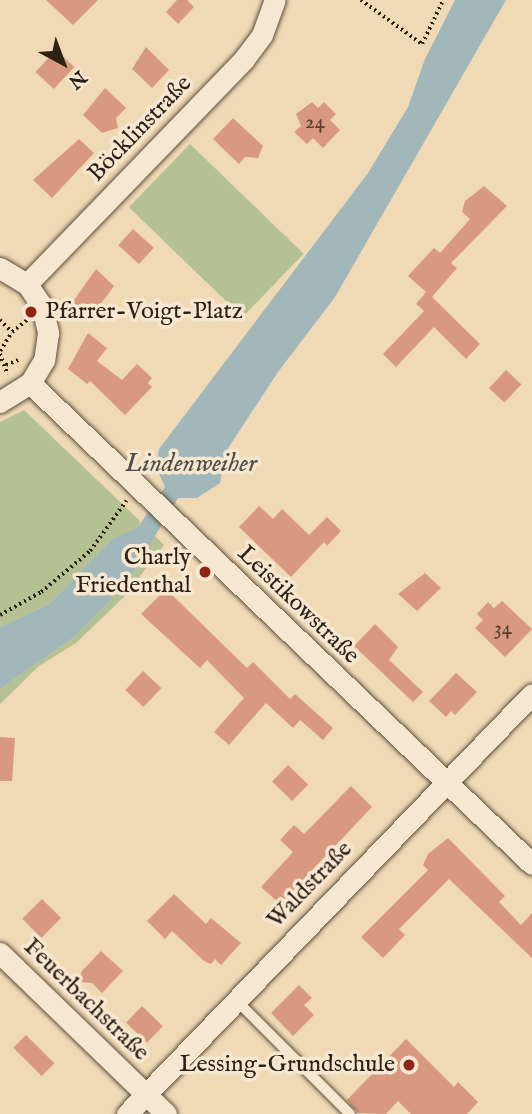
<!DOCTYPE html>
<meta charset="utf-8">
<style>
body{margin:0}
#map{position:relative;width:532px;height:1114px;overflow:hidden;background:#f0dab6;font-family:"IM FELL English",serif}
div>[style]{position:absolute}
.green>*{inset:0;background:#b4c192;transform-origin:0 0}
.water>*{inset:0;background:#a1b7ba}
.building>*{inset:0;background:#d99980;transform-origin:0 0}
.path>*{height:3.5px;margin-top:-1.75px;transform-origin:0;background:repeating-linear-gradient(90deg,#2e2216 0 2px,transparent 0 5.5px)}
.roads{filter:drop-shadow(0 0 2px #5e503e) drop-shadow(0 0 2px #5e503e)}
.lane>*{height:10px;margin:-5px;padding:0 5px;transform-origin:5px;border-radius:5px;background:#f5e7d0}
.street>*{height:21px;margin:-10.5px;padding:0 10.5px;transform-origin:10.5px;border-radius:10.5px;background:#f5e7d0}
.dots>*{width:19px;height:19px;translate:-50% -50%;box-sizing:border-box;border:4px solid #f5e7d0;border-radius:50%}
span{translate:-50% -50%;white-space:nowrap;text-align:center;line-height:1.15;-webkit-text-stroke:7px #f5e7d0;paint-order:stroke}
.number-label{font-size:21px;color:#594030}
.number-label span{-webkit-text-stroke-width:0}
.street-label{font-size:24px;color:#2e2216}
.poi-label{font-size:24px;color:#2e2216}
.left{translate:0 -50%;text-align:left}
.right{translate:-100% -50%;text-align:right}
.water-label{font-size:26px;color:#504f47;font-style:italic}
.north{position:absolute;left:28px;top:28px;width:70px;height:70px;-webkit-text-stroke:5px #f5e7d0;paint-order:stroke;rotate:139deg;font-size:19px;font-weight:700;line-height:28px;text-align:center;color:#2e2216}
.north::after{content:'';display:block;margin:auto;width:24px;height:32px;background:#2e2216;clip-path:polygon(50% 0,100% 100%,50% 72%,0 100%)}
</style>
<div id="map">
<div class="green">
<i style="left:190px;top:144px;width:158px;height:88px;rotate:44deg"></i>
<i style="clip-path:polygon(24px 410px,140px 521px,139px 527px,112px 539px,49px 604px,0 627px,0 422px)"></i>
<i style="clip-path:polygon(153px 534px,164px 545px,124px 597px,76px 643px,39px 666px,0 704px,0 689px,74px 637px,108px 603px,132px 574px)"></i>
</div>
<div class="water">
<i style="clip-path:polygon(455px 0,506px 0,335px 297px,278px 372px,225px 453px,220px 483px,197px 498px,178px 498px,132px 574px,108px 603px,74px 637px,0 689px,0 627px,49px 604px,112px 539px,138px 527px,165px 487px,156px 467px,159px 449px,368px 173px,408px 107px,425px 59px)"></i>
</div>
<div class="building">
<i style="clip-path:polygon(46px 0,98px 0,73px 25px)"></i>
<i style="clip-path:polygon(177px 0,187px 0,194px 7px,178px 24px,166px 12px)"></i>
<i style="clip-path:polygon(146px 47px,169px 70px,152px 88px,132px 69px)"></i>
<i style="left:56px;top:50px;width:25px;height:30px;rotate:43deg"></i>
<i style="clip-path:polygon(105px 88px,126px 108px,116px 118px,118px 128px,102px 133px,83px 115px)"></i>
<i style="clip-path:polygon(312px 102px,318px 108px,324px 102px,336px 114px,330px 120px,340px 130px,323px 148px,313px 138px,307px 144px,294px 132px,301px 126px,296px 114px)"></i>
<i style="clip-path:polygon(233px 118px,263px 146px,258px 158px,245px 157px,239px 164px,213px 139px)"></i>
<i style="clip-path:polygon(79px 139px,94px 153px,52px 198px,33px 180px)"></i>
<i style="clip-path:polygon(484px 186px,507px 206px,451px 263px,457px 268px,432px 297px,480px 344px,466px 359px,434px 327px,396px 367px,383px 354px,424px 311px,416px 304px,426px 292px,408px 276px,434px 248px,440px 253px,470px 219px,462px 212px,465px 201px)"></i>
<i style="left:133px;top:229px;width:28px;height:22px;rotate:42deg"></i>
<i style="clip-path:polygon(96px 269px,114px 286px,89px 320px,72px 303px)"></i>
<i style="clip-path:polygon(88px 333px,107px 348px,97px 361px,122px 380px,137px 364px,152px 378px,148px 383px,152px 387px,125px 415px,90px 381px,87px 384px,68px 369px)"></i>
<i style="left:506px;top:370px;width:21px;height:25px;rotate:43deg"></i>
<i style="clip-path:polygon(259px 506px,273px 519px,282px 509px,309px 535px,327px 517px,341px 531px,327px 546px,324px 542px,291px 577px,239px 527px)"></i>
<i style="clip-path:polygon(425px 573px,441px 588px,417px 611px,398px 594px)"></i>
<i style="clip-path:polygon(163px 592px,169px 592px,247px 668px,253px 662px,290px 699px,295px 694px,333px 728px,323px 740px,300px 720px,293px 728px,266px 703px,229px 745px,214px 732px,244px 698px,207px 660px,200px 668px,141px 614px)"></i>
<i style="clip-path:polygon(502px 601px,532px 629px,505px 657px,475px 628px,483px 620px,477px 614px,488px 602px,494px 608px)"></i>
<i style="clip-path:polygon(375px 624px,398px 647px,389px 660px,423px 692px,413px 702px,354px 646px)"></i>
<i style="left:143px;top:671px;width:25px;height:26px;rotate:43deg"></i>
<i style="clip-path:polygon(456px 673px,477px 692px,455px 715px,451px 711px,446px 717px,429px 701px)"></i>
<i style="clip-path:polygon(0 737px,15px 738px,12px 781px,0 781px)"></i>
<i style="left:288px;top:765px;width:28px;height:23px;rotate:44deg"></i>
<i style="clip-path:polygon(351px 786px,372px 807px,280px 904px,261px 887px,293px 852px,280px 840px,294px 825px,304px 834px)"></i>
<i style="clip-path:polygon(448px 838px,505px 896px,499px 902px,521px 925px,532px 913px,532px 958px,449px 879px,399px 929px,405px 935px,383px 958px,361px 937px,428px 870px,423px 865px,428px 854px)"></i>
<i style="clip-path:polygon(174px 894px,206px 924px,211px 918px,241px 943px,221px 965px,215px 959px,211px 964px,204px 961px,172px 931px,165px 939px,147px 921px)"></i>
<i style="left:42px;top:899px;width:27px;height:28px;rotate:45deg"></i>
<i style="clip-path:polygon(101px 951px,123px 971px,102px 993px,92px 983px,81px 982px,81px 972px)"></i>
<i style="clip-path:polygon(299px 985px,312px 998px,304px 1005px,314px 1015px,293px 1036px,271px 1013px)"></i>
<i style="left:142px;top:1006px;width:29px;height:23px;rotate:44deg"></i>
<i style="left:26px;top:1035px;width:40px;height:18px;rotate:45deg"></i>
<i style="clip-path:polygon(406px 1039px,454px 1087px,458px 1082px,478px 1102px,467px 1114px,411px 1114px,398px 1101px,386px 1114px,358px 1113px,347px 1100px)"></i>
</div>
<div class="path">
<i style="left:361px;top:0;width:75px;rotate:35.8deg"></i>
<i style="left:422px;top:44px;width:49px;rotate:-64.5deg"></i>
<i style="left:0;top:320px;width:17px;rotate:45deg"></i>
<i style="left:12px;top:332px;width:19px;rotate:-39deg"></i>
<i style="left:0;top:351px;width:22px;rotate:-58deg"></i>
<i style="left:0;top:354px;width:22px;rotate:69deg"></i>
<i style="left:6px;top:365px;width:15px;rotate:-23deg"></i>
<i style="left:0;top:615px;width:47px;rotate:-29.3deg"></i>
<i style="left:41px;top:592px;width:64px;rotate:-39.9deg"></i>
<i style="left:90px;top:551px;width:62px;rotate:-54.2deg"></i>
</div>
<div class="roads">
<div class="lane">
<i style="left:236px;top:1000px;width:161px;rotate:45deg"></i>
</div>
<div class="street">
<i style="left:0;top:268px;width:31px;rotate:31deg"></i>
<i style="left:27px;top:284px;width:27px;rotate:56deg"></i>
<i style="left:42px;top:306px;width:28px;rotate:77deg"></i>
<i style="left:48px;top:333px;width:27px;rotate:98deg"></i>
<i style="left:44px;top:360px;width:27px;rotate:121deg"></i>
<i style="left:30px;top:383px;width:36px;rotate:148deg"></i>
<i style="left:27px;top:284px;width:313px;rotate:-46deg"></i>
<i style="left:244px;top:59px;width:30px;rotate:-53deg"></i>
<i style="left:262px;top:35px;width:37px;rotate:-70deg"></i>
<i style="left:30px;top:383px;width:695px;rotate:43.78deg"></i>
<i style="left:0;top:953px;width:231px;rotate:44.1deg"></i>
<i style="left:127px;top:1114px;width:583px;rotate:-46.04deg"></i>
</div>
</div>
<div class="dots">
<i style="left:31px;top:312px;background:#8f2418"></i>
<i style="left:205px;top:572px;background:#8f2418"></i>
<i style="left:409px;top:1065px;background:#8f2418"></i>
</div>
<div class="number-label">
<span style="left:315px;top:123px">24</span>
<span style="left:503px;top:629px">34</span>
</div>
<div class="street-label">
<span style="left:140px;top:129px;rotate:-46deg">Böcklinstraße</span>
<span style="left:298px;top:605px;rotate:44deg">Leistikowstraße</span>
<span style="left:310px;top:885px;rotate:-46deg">Waldstraße</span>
<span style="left:86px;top:1000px;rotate:44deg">Feuerbachstraße</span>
</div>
<div class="poi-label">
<span class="left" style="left:45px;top:312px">Pfarrer-Voigt-Platz</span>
<span class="right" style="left:191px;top:572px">Charly<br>Friedenthal</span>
<span class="right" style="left:395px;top:1065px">Lessing-Grundschule</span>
</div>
<div class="water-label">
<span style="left:191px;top:464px">Lindenweiher</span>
</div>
<div class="north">N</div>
</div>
